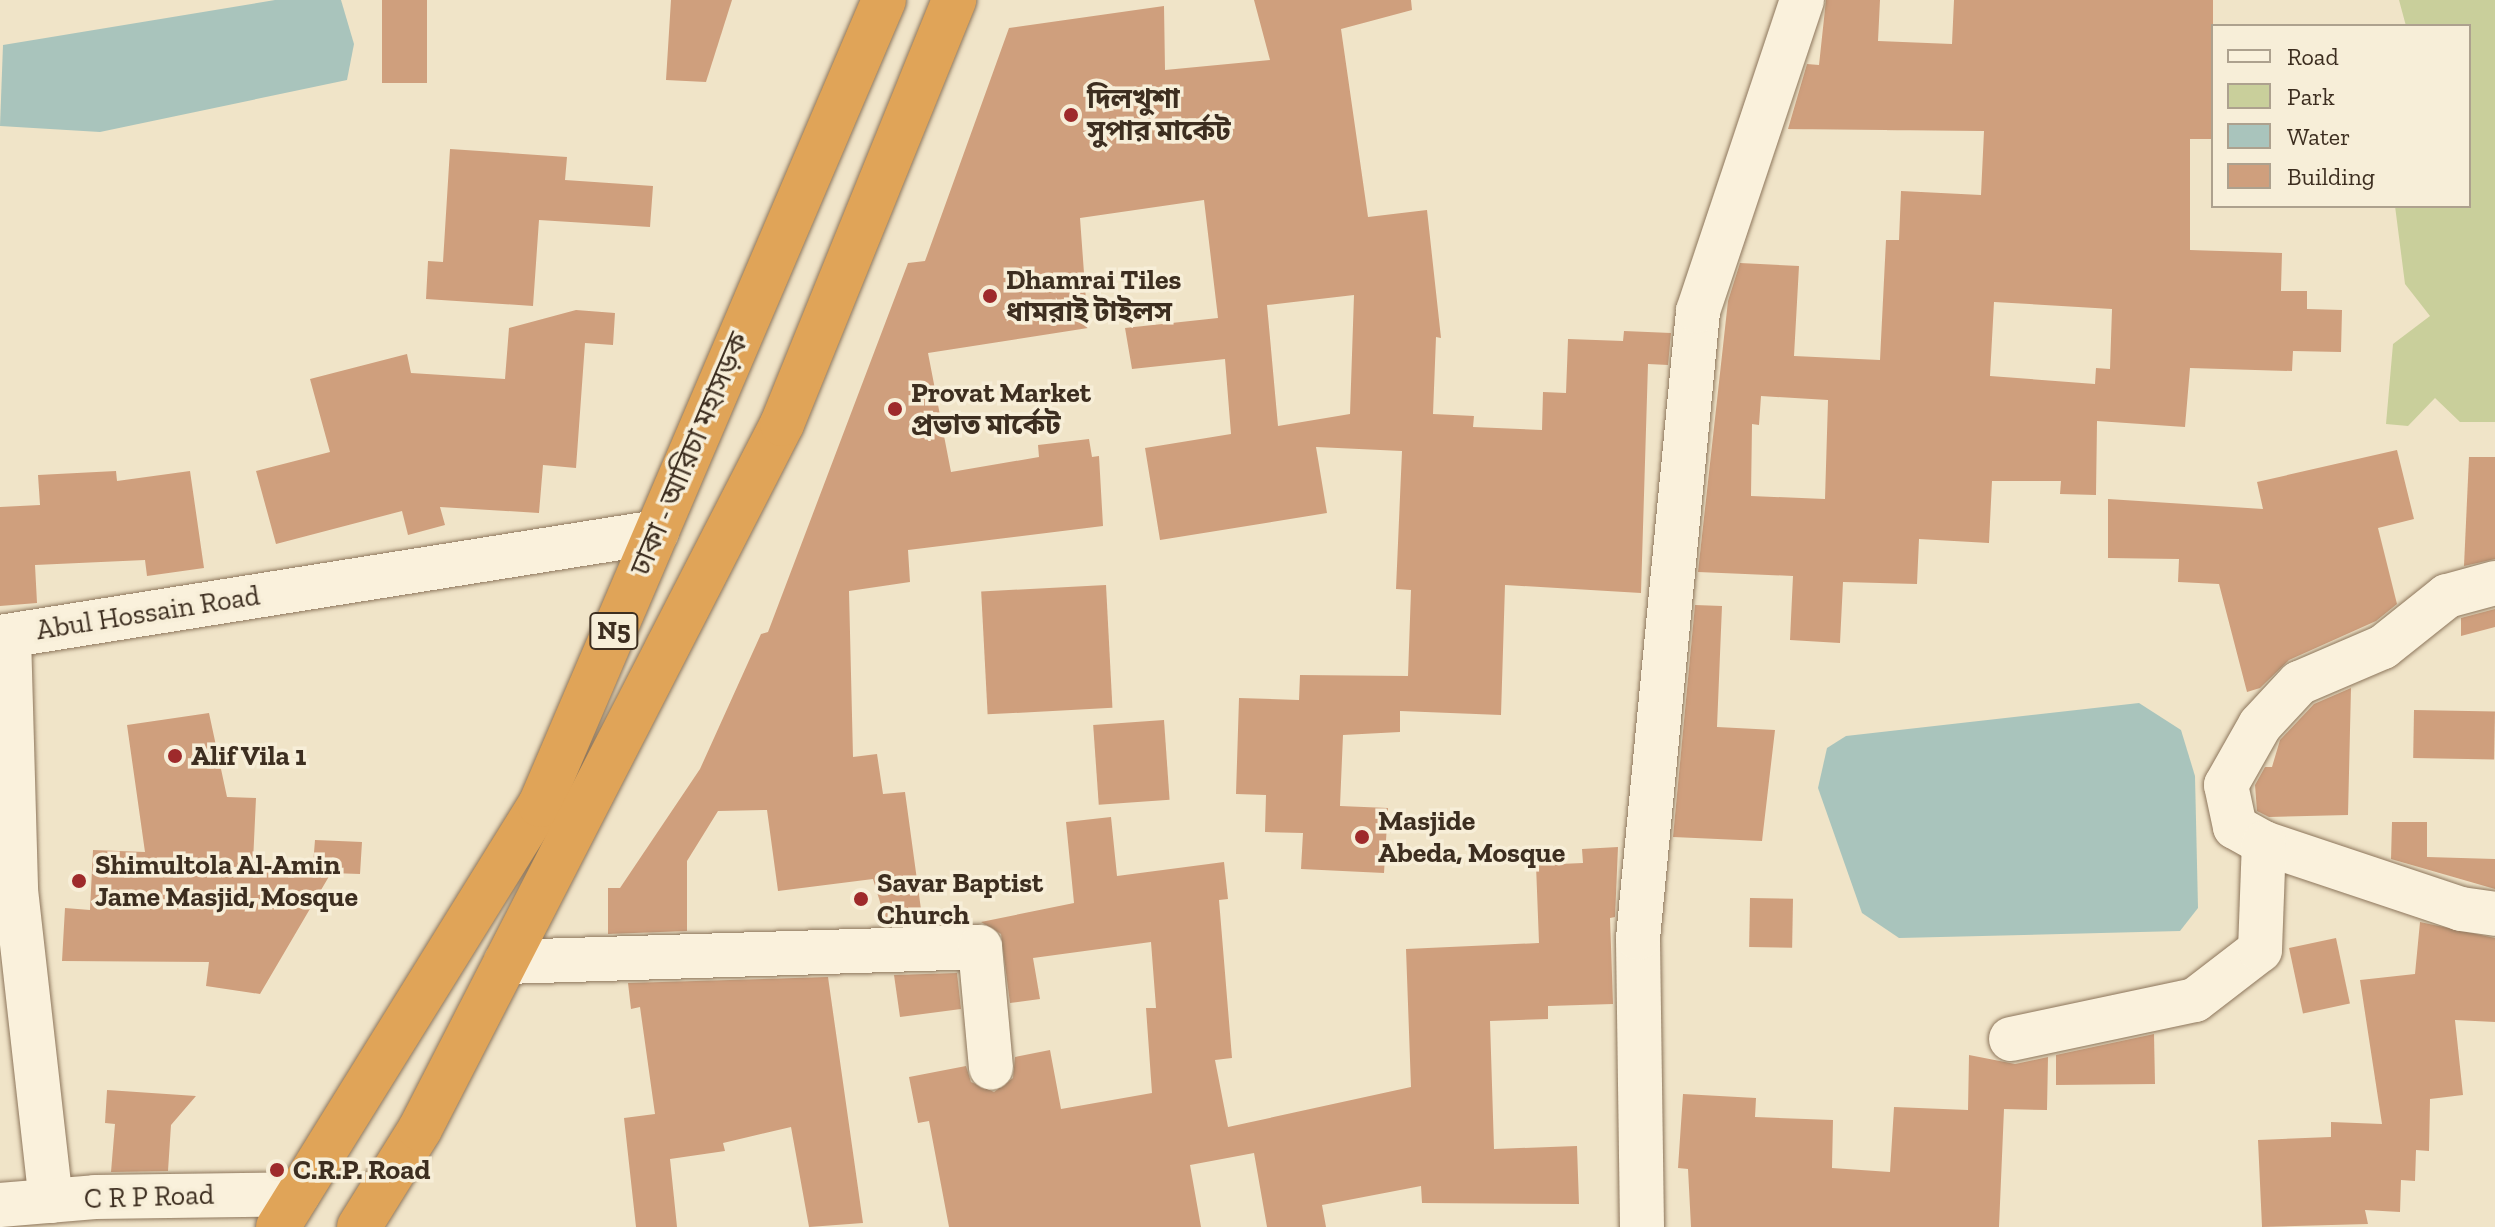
<!DOCTYPE html>
<meta charset="utf-8">
<style>
body{margin:0}
#map{position:relative;width:2495px;height:1227px;overflow:hidden;background:#f0e4c8;font-family:"Zilla Slab","Noto Sans Bengali",serif}
div>[style]{position:absolute}
.green>*{inset:0;background:#c9cf9b}
.water>*{inset:0;background:#a9c4bc}
.building>*{inset:0;background:#cf9f7d;transform-origin:0 0}
.roads{filter:drop-shadow(0 0 2px #8d765c) drop-shadow(0 0 2px #8d765c)}
.minor>*{height:44px;margin:-22px;padding:0 22px;transform-origin:22px;border-radius:22px;background:#faf1dc}
.highway>*{height:44px;margin:-22px;padding:0 22px;transform-origin:22px;border-radius:22px;background:#e0a458}
.dots>*{width:22px;height:22px;translate:-50% -50%;box-sizing:border-box;border:4px solid #f7eed8;border-radius:50%}
span{translate:-50% -50%;white-space:nowrap;text-align:center;line-height:1.15;-webkit-text-stroke:7px #f7eed8;paint-order:stroke}
.shield-label span{padding:2px 6px;background:#f7eed8;border:2px solid;border-radius:6px;-webkit-text-stroke-width:0}
.shield-label{font-size:26px;color:#3d2e20;font-weight:700}
.poi-label{font-size:28px;color:#3d2e20;font-weight:700}
.left{translate:0 -50%;text-align:left}
.street-label{font-size:28px;color:#3d2e20}
.legend{position:absolute;left:2211px;top:24px;width:260px;height:184px;box-sizing:border-box;background:#f7eed8;border:2px solid #ada18e;margin:0;padding:10px 14px;list-style:none;font-size:24px;color:#3d2e20}
.legend li{display:flex;align-items:center;gap:16px;height:40px}
.legend b{width:40px;border:2px solid #ada18e}
</style>
<div id="map">
<div class="green">
<i style="clip-path:polygon(2399px 0,2495px 0,2495px 422px,2460px 422px,2435px 398px,2408px 426px,2386px 424px,2393px 344px,2430px 316px,2405px 284px,2395px 206px,2469px 206px,2469px 26px,2406px 26px)"></i>
</div>
<div class="water">
<i style="clip-path:polygon(275px 0,341px 0,354px 44px,347px 80px,100px 132px,0 126px,3px 45px)"></i>
<i style="clip-path:polygon(2139px 703px,2181px 730px,2195px 776px,2198px 908px,2180px 931px,1899px 938px,1862px 913px,1818px 788px,1827px 748px,1846px 736px)"></i>
</div>
<div class="building">
<i style="left:382px;top:0;width:45px;height:83px"></i>
<i style="clip-path:polygon(671px 0,732px 0,706px 82px,666px 80px)"></i>
<i style="clip-path:polygon(evenodd,1254px 0,1411px 0,1412px 10px,1341px 29px,1368px 217px,1427px 210px,1441px 338px,1436px 337px,1433px 414px,1474px 416px,1473px 427px,1542px 430px,1543px 392px,1566px 393px,1568px 339px,1623px 341px,1624px 331px,1671px 333px,1668px 365px,1648px 364px,1641px 593px,1505px 585px,1501px 715px,1400px 711px,1400px 732px,1343px 735px,1340px 806px,1388px 808px,1384px 873px,1301px 869px,1303px 833px,1265px 832px,1266px 795px,1236px 794px,1239px 698px,1299px 700px,1300px 675px,1408px 676px,1411px 590px,1396px 589px,1402px 451px,1316px 447px,1327px 513px,1160px 540px,1145px 448px,1231px 434px,1225px 359px,1132px 369px,1125px 328px,1218px 318px,1204px 200px,1080px 218px,1088px 328px,928px 353px,951px 472px,1039px 457px,1038px 445px,1089px 439px,1092px 457px,1099px 456px,1103px 526px,908px 550px,910px 582px,849px 591px,853px 757px,877px 754px,883px 794px,905px 792px,923px 924px,887px 925px,873px 879px,778px 891px,767px 810px,718px 811px,687px 861px,687px 931px,608px 934px,608px 888px,620px 888px,700px 769px,761px 634px,768px 632px,908px 263px,925px 261px,1009px 28px,1164px 6px,1165px 70px,1270px 60px,1254px 0,1354px 295px,1350px 414px,1278px 426px,1267px 305px,1354px 295px)"></i>
<i style="clip-path:polygon(evenodd,1826px 0,1880px 0,1878px 41px,1952px 44px,1954px 0,2213px 0,2213px 139px,2190px 139px,2190px 250px,2282px 253px,2281px 291px,2307px 291px,2307px 309px,2342px 310px,2341px 352px,2293px 351px,2292px 371px,2190px 368px,2185px 427px,2097px 421px,2096px 495px,2060px 494px,2061px 481px,1992px 481px,1989px 543px,1919px 539px,1917px 584px,1843px 582px,1840px 643px,1790px 640px,1793px 576px,1698px 572px,1728px 301px,1740px 263px,1799px 266px,1794px 356px,1880px 360px,1886px 240px,1899px 240px,1901px 191px,1981px 195px,1984px 131px,1788px 129px,1807px 64px,1819px 65px,1826px 0,1994px 302px,2112px 309px,2110px 369px,2096px 368px,2095px 384px,1990px 376px,1994px 302px,1826px 0,1761px 396px,1828px 400px,1825px 499px,1751px 496px,1752px 424px,1759px 425px,1761px 396px)"></i>
<i style="clip-path:polygon(450px 149px,567px 157px,565px 180px,653px 186px,650px 227px,539px 220px,533px 306px,426px 299px,428px 261px,443px 262px)"></i>
<i style="clip-path:polygon(576px 310px,615px 313px,613px 345px,585px 343px,576px 468px,543px 465px,539px 513px,440px 507px,445px 525px,408px 535px,402px 511px,276px 544px,256px 471px,330px 452px,310px 379px,407px 354px,411px 373px,505px 379px,509px 328px)"></i>
<i style="clip-path:polygon(2397px 450px,2414px 519px,2378px 528px,2397px 604px,2376px 621px,2289px 660px,2260px 688px,2247px 692px,2219px 584px,2178px 582px,2179px 559px,2108px 558px,2108px 499px,2263px 509px,2257px 482px)"></i>
<i style="clip-path:polygon(2469px 457px,2495px 457px,2495px 559px,2464px 566px)"></i>
<i style="clip-path:polygon(116px 471px,117px 481px,190px 471px,204px 568px,147px 576px,145px 560px,35px 565px,37px 603px,0 606px,0 507px,40px 505px,38px 475px)"></i>
<i style="left:1106px;top:585px;width:123px;height:125px;rotate:87deg"></i>
<i style="clip-path:polygon(1695px 605px,1722px 606px,1717px 727px,1775px 730px,1762px 841px,1673px 837px)"></i>
<i style="clip-path:polygon(2495px 609px,2495px 627px,2461px 636px,2461px 618px)"></i>
<i style="clip-path:polygon(2351px 688px,2348px 815px,2269px 817px,2257px 811px,2255px 785px,2265px 767px,2272px 767px,2280px 740px,2314px 704px)"></i>
<i style="left:2414px;top:710px;width:81px;height:48px;rotate:1deg"></i>
<i style="clip-path:polygon(209px 713px,227px 797px,256px 798px,253px 862px,313px 865px,315px 840px,362px 842px,360px 874px,331px 873px,260px 994px,206px 986px,209px 962px,62px 961px,65px 908px,90px 910px,93px 850px,145px 852px,127px 725px)"></i>
<i style="left:1164px;top:720px;width:80px;height:71px;rotate:86deg"></i>
<i style="clip-path:polygon(1111px 817px,1117px 876px,1224px 862px,1228px 899px,1219px 900px,1232px 1058px,1215px 1060px,1228px 1127px,1411px 1087px,1406px 949px,1539px 943px,1536px 865px,1583px 863px,1582px 849px,1618px 847px,1615px 917px,1610px 918px,1613px 1004px,1548px 1006px,1548px 1019px,1490px 1021px,1494px 1149px,1577px 1146px,1579px 1204px,1422px 1203px,1421px 1186px,1322px 1205px,1326px 1227px,1267px 1227px,1254px 1153px,1190px 1165px,1201px 1227px,949px 1227px,929px 1121px,918px 1123px,909px 1077px,966px 1066px,971px 1082px,994px 1092px,1013px 1078px,1015px 1057px,1050px 1050px,1061px 1109px,1152px 1093px,1146px 1008px,1156px 1008px,1151px 942px,1033px 958px,1040px 999px,1010px 1003px,1001px 934px,981px 922px,1074px 903px,1066px 822px)"></i>
<i style="clip-path:polygon(2392px 822px,2427px 822px,2427px 857px,2495px 859px,2495px 889px,2391px 859px)"></i>
<i style="left:1750px;top:898px;width:43px;height:49px;rotate:1deg"></i>
<i style="clip-path:polygon(2420px 922px,2495px 938px,2495px 1022px,2455px 1020px,2463px 1095px,2430px 1099px,2429px 1151px,2416px 1150px,2415px 1181px,2401px 1180px,2400px 1212px,2365px 1210px,2368px 1224px,2262px 1227px,2258px 1140px,2331px 1137px,2331px 1122px,2382px 1124px,2360px 980px,2415px 974px)"></i>
<i style="left:2336px;top:938px;width:67px;height:48px;rotate:78deg"></i>
<i style="clip-path:polygon(957px 973px,961px 1009px,900px 1017px,894px 975px)"></i>
<i style="clip-path:polygon(828px 977px,863px 1223px,809px 1227px,791px 1127px,723px 1143px,725px 1151px,670px 1159px,677px 1227px,636px 1227px,624px 1118px,655px 1114px,640px 1007px,631px 1009px,628px 983px)"></i>
<i style="clip-path:polygon(2154px 1034px,2155px 1084px,2056px 1085px,2056px 1055px)"></i>
<i style="clip-path:polygon(1969px 1055px,2015px 1064px,2048px 1057px,2047px 1110px,2004px 1109px,1999px 1227px,1691px 1227px,1688px 1169px,1678px 1168px,1683px 1094px,1756px 1098px,1755px 1117px,1833px 1120px,1832px 1168px,1890px 1172px,1894px 1107px,1968px 1110px)"></i>
<i style="clip-path:polygon(107px 1090px,196px 1096px,171px 1125px,168px 1171px,111px 1172px,115px 1124px,105px 1123px)"></i>
</div>
<div class="roads">
<div class="minor">
<i style="left:2495px;top:583px;width:50px;rotate:164.8deg"></i>
<i style="left:2447px;top:596px;width:82px;rotate:141.4deg"></i>
<i style="left:2383px;top:647px;width:91px;rotate:156.8deg"></i>
<i style="left:2299px;top:683px;width:57px;rotate:132.9deg"></i>
<i style="left:2260px;top:725px;width:69px;rotate:119.5deg"></i>
<i style="left:2226px;top:785px;width:43px;rotate:77.9deg"></i>
<i style="left:2235px;top:827px;width:33px;rotate:29deg"></i>
<i style="left:2264px;top:843px;width:208px;rotate:18.5deg"></i>
<i style="left:2461px;top:909px;width:34px;rotate:8deg"></i>
<i style="left:9px;top:636px;width:254px;rotate:88.4deg"></i>
<i style="left:16px;top:890px;width:313px;rotate:83.6deg"></i>
<i style="left:0;top:637px;width:665px;rotate:-9.08deg"></i>
<i style="left:506px;top:962px;width:474px;rotate:-1.8deg"></i>
<i style="left:980px;top:947px;width:121px;rotate:84.8deg"></i>
<i style="left:2011px;top:1039px;width:188px;rotate:-12deg"></i>
<i style="left:2195px;top:1000px;width:82px;rotate:-37.6deg"></i>
<i style="left:2260px;top:950px;width:107px;rotate:-87.9deg"></i>
<i style="left:0;top:1205px;width:95px;rotate:-4.8deg"></i>
<i style="left:95px;top:1197px;width:203px;rotate:-0.8deg"></i>
<i style="left:1642px;top:1227px;width:289px;rotate:-90.8deg"></i>
<i style="left:1638px;top:938px;width:630px;rotate:-84.53deg"></i>
<i style="left:1698px;top:311px;width:328px;rotate:-71.5deg"></i>
</div>
<div class="highway">
<i style="left:278px;top:1227px;width:497px;rotate:-58.2deg"></i>
<i style="left:540px;top:805px;width:875px;rotate:-66.86deg"></i>
<i style="left:359px;top:1227px;width:115px;rotate:-58.1deg"></i>
<i style="left:420px;top:1129px;width:793px;rotate:-62.82deg"></i>
<i style="left:782px;top:424px;width:458px;rotate:-67.9deg"></i>
</div>
</div>
<div class="dots">
<i style="left:1071px;top:115px;background:#9e2a2b"></i>
<i style="left:990px;top:296px;background:#9e2a2b"></i>
<i style="left:895px;top:409px;background:#9e2a2b"></i>
<i style="left:175px;top:756px;background:#9e2a2b"></i>
<i style="left:1362px;top:837px;background:#9e2a2b"></i>
<i style="left:79px;top:881px;background:#9e2a2b"></i>
<i style="left:861px;top:899px;background:#9e2a2b"></i>
<i style="left:277px;top:1170px;background:#9e2a2b"></i>
</div>
<div class="shield-label">
<span style="left:614px;top:631px">N5</span>
</div>
<div class="poi-label">
<span class="left" style="left:1087px;top:115px">দিলখুশা<br>সুপার মার্কেট</span>
<span class="left" style="left:1006px;top:296px">Dhamrai Tiles<br>ধামরাই টাইলস</span>
<span class="left" style="left:911px;top:409px">Provat Market<br>প্রভাত মার্কেট</span>
<span class="left" style="left:191px;top:756px">Alif Vila 1</span>
<span class="left" style="left:1378px;top:837px">Masjide<br>Abeda, Mosque</span>
<span class="left" style="left:95px;top:881px">Shimultola Al-Amin<br>Jame Masjid, Mosque</span>
<span class="left" style="left:877px;top:899px">Savar Baptist<br>Church</span>
<span class="left" style="left:293px;top:1170px">C.R.P. Road</span>
</div>
<div class="street-label">
<span style="left:690px;top:454px;rotate:-67deg">ঢাকা - আরিচা মহাসড়ক</span>
<span style="left:148px;top:613px;rotate:-9deg">Abul Hossain Road</span>
<span style="left:149px;top:1197px;rotate:-2deg">C R P Road</span>
</div>
<ul class="legend">
<li><b style="height:10px;background:#faf1dc"></b>Road</li>
<li><b style="height:22px;background:#c9cf9b"></b>Park</li>
<li><b style="height:22px;background:#a9c4bc"></b>Water</li>
<li><b style="height:22px;background:#cf9f7d"></b>Building</li>
</ul>
</div>
